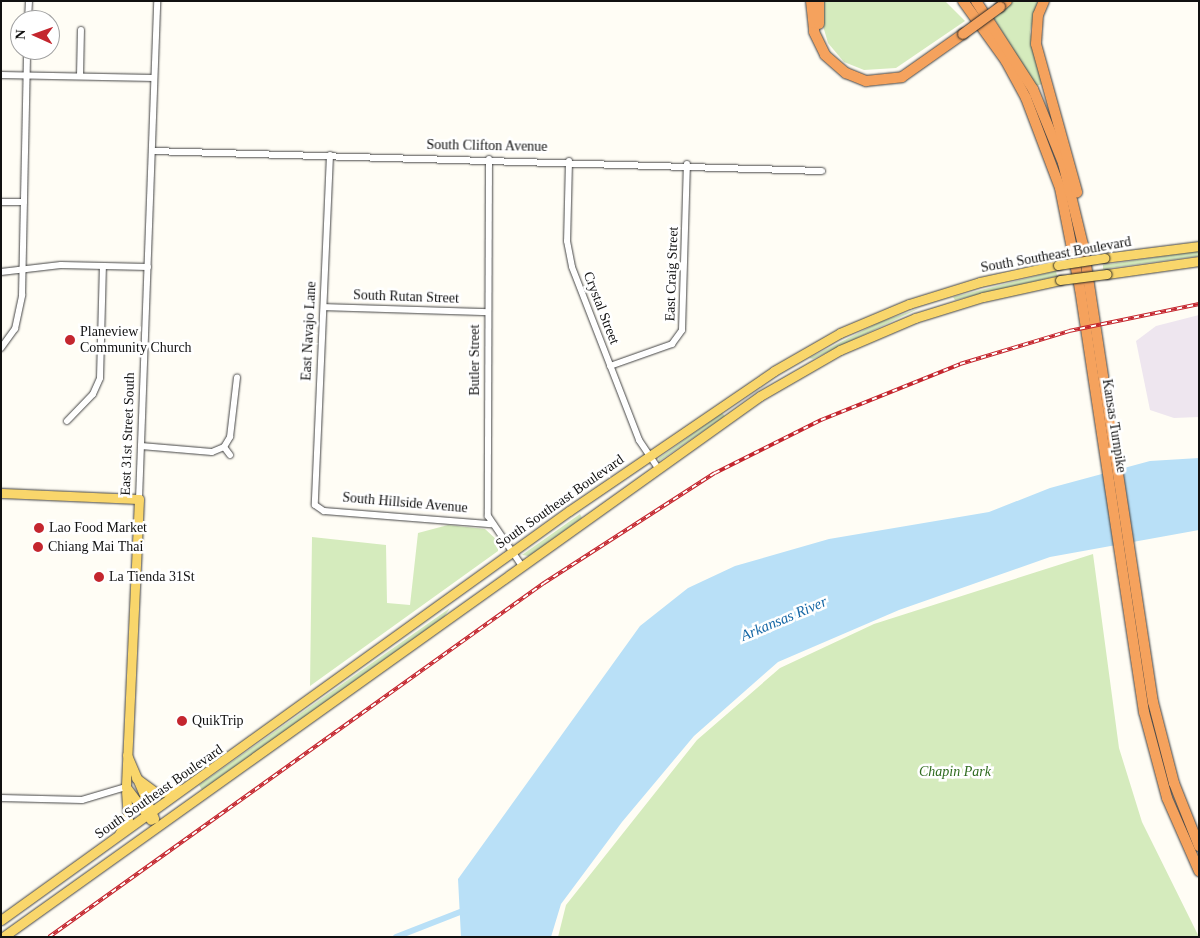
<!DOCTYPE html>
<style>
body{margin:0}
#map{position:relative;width:1200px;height:938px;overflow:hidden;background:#fffdf5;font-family:Georgia,serif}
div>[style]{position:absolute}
.industrial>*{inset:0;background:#eee6ef}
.green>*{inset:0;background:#d5ebbd}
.water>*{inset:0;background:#b9e0f7}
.canal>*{height:6px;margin:-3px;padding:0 3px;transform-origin:3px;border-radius:3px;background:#b9e0f7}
.roads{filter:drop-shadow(0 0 1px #444) drop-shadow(0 0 1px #444)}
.minor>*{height:6px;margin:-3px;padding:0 3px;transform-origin:3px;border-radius:3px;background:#fff}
.major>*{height:9px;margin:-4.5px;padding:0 4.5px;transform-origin:4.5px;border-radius:4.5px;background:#f9d66b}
.highway>*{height:10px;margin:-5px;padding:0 5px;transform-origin:5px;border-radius:5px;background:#f5a25d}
.rail>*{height:4px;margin-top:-2px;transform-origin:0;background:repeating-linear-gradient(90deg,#fff 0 5.5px,#c4262e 0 11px);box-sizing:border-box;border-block:1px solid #c4262e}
.bridges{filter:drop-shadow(0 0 1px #222) drop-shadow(0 0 1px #222)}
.major-bridge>*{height:9px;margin:-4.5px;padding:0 4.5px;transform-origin:4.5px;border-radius:4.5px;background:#f9d66b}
.highway-bridge>*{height:10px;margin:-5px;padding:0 5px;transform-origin:5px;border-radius:5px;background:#f5a25d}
.dots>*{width:14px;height:14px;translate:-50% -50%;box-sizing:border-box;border:2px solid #fff;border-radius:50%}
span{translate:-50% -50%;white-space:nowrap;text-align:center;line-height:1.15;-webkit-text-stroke:5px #fff;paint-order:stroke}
.street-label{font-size:14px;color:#111}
.poi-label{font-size:14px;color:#111}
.left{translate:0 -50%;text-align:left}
.park-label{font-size:14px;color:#2f6b1f;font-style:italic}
.water-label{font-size:15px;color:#1768a6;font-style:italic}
.frame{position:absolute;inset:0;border:2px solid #111;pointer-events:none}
.north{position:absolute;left:10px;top:10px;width:50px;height:50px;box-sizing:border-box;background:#fff;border:1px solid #a0a0a0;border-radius:50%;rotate:272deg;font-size:14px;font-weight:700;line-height:20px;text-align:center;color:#111}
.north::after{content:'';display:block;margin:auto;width:18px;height:22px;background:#c4262e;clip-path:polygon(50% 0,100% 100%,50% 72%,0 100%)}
</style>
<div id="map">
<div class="industrial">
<i style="clip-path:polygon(1199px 315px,1199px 417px,1174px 418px,1150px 410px,1136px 341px,1156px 326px)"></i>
</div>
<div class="green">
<i style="clip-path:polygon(822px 1px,945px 1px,965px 21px,896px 68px,864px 70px,844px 62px,828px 43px,821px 19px)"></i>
<i style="clip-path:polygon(1011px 1px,1038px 1px,1030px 32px,1042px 84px,1036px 86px,992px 15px)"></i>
<i style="clip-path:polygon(1199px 251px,1199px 256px,1103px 269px,1103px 265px)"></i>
<i style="clip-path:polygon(1056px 271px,1057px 276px,955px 300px,953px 297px)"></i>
<i style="clip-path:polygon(920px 308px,813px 359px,809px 358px,880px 322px)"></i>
<i style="clip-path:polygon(722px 413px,725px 416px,658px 462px,659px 458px)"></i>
<i style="clip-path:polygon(580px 514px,582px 518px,529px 556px,522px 555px)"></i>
<i style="clip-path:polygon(448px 525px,485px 529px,498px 541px,498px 551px,310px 686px,312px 537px,386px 545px,387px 603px,410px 605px,418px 533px)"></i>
<i style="clip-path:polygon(1093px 554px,1119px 748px,1142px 822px,1199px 937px,558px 937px,566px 905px,697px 740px,780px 668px,874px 624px)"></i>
<i style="clip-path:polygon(450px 608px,444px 617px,202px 790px,199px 785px)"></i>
</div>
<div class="water">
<i style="clip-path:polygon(1199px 458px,1199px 530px,1050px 557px,899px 610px,778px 662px,694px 736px,622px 822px,561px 904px,551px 937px,461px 937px,458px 879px,640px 626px,688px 588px,735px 566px,829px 539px,989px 512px,1050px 488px,1150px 461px)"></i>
</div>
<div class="canal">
<i style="left:396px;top:937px;width:77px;rotate:-21.3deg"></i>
</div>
<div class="roads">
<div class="minor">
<i style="left:28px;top:20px;width:19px;rotate:-87deg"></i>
<i style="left:1px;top:75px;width:153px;rotate:1.1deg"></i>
<i style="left:80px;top:76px;width:46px;rotate:-88.8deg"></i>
<i style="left:152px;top:151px;width:670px;rotate:1.71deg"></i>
<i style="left:330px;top:155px;width:350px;rotate:92.5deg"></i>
<i style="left:315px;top:505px;width:11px;rotate:34deg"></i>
<i style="left:324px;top:511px;width:168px;rotate:4.5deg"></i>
<i style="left:489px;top:159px;width:357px;rotate:90.2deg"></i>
<i style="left:488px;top:516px;width:60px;rotate:55.8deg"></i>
<i style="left:569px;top:161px;width:80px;rotate:91.4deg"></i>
<i style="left:567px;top:241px;width:26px;rotate:79deg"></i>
<i style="left:572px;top:267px;width:186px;rotate:68.8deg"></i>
<i style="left:639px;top:440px;width:34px;rotate:56deg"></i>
<i style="left:1px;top:202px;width:23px"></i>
<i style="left:1px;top:272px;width:60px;rotate:-6.7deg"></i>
<i style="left:61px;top:265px;width:87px;rotate:1.3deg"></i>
<i style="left:324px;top:307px;width:163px;rotate:1.8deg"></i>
<i style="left:1px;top:348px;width:24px;rotate:-54deg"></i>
<i style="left:15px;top:329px;width:35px;rotate:-78deg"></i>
<i style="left:22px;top:295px;width:245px;rotate:-88.8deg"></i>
<i style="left:610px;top:366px;width:66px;rotate:-19.5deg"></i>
<i style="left:672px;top:344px;width:17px;rotate:-54deg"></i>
<i style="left:682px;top:330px;width:166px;rotate:-88.3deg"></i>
<i style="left:67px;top:421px;width:37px;rotate:-46deg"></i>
<i style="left:93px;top:394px;width:17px;rotate:-66deg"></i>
<i style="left:100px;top:378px;width:112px;rotate:-88.5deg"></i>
<i style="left:141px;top:446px;width:71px;rotate:4.8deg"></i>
<i style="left:212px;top:452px;width:13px;rotate:-23deg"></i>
<i style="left:224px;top:447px;width:12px;rotate:-59deg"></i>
<i style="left:230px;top:437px;width:60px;rotate:-83.3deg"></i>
<i style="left:224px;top:447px;width:10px;rotate:53deg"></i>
<i style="left:139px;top:499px;width:498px;rotate:-87.9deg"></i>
<i style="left:1px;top:798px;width:81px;rotate:1.4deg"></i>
<i style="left:82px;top:800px;width:46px;rotate:-16.5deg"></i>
</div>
<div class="major">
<i style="left:1104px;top:258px;width:96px;rotate:-7.2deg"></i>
<i style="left:1107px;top:274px;width:93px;rotate:-8deg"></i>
<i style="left:1px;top:493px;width:138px;rotate:2.5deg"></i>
<i style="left:139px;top:499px;width:288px;rotate:92.6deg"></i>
<i style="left:126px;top:787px;width:41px;rotate:52.9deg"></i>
<i style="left:127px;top:755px;width:69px;rotate:66.8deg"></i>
<i style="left:136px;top:778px;width:26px;rotate:36deg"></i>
<i style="left:157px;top:793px;width:25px;rotate:-9deg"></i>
<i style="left:119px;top:834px;width:17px;rotate:-59deg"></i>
<i style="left:128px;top:819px;width:27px;rotate:-94deg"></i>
<i style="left:1px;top:920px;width:700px;rotate:-35.76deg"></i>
<i style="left:569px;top:511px;width:248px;rotate:-34.3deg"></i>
<i style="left:774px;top:371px;width:76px;rotate:-29.9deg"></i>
<i style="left:840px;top:333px;width:75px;rotate:-22.8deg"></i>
<i style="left:909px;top:304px;width:74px;rotate:-17.2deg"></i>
<i style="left:980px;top:282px;width:80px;rotate:-12.3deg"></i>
<i style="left:3px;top:937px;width:930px;rotate:-35.55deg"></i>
<i style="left:760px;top:396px;width:92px;rotate:-29.9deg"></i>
<i style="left:840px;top:350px;width:82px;rotate:-23.1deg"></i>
<i style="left:915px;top:318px;width:71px;rotate:-17.2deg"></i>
<i style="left:983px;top:297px;width:79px;rotate:-12.4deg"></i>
</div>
<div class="highway">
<i style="left:811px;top:1px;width:31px;rotate:84deg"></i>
<i style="left:814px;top:32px;width:25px;rotate:64deg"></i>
<i style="left:825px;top:55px;width:28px;rotate:41deg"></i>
<i style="left:846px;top:73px;width:22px;rotate:22deg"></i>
<i style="left:866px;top:81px;width:36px;rotate:-6deg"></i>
<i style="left:902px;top:77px;width:75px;rotate:-35.2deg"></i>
<i style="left:963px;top:1px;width:74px;rotate:54.4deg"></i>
<i style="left:1006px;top:61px;width:42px;rotate:61.6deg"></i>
<i style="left:1026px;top:98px;width:96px;rotate:69.3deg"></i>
<i style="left:1060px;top:188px;width:103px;rotate:78.8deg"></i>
<i style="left:1080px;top:289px;width:428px;rotate:81.4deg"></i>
<i style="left:1144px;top:712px;width:89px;rotate:75deg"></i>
<i style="left:1167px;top:798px;width:80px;rotate:66.3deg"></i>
<i style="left:976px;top:1px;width:105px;rotate:57.1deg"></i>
<i style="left:1033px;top:89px;width:80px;rotate:67.9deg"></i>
<i style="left:1063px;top:163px;width:84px;rotate:76.3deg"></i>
<i style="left:1083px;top:245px;width:462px;rotate:81.3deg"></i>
<i style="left:1153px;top:702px;width:84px;rotate:75.5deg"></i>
<i style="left:1174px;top:783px;width:68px;rotate:68.4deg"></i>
<i style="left:1044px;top:1px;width:15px;rotate:113deg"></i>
<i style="left:1038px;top:15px;width:29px;rotate:94deg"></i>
<i style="left:1036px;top:44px;width:154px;rotate:74.5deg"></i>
<i style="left:1000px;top:7px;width:9px;rotate:-41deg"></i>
<i style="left:819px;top:24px;width:23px;rotate:-90deg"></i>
</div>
</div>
<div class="rail">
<i style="left:49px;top:937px;width:609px;rotate:-35.57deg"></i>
<i style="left:544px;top:583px;width:203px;rotate:-32.8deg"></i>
<i style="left:715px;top:473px;width:119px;rotate:-26.6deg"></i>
<i style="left:821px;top:420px;width:150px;rotate:-21.9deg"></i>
<i style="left:960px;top:364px;width:114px;rotate:-16.8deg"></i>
<i style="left:1069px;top:331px;width:133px;rotate:-11.7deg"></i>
</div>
<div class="bridges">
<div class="major-bridge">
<i style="left:1058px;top:265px;width:47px;rotate:-8.7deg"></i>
<i style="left:1060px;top:280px;width:47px;rotate:-7.3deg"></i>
</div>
<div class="highway-bridge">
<i style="left:963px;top:34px;width:46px;rotate:-36.1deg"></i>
</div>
</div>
<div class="dots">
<i style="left:70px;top:340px;background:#c4262e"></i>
<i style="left:39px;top:528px;background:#c4262e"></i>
<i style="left:38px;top:547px;background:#c4262e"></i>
<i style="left:99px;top:577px;background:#c4262e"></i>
<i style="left:182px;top:721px;background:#c4262e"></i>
</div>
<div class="street-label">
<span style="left:487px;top:146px;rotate:1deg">South Clifton Avenue</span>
<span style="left:1056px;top:255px;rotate:-10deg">South Southeast Boulevard</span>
<span style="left:672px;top:274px;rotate:-88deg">East Craig Street</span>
<span style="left:406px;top:297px;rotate:2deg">South Rutan Street</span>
<span style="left:601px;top:308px;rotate:69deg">Crystal Street</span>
<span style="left:309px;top:331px;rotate:-87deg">East Navajo Lane</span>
<span style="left:475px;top:360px;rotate:-90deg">Butler Street</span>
<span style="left:1114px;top:426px;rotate:81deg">Kansas Turnpike</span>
<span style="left:128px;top:434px;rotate:-88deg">East 31st Street South</span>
<span style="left:560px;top:502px;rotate:-35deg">South Southeast Boulevard</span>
<span style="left:405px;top:503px;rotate:5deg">South Hillside Avenue</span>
<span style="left:159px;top:792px;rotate:-35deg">South Southeast Boulevard</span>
</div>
<div class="poi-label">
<span class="left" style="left:80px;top:340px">Planeview<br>Community Church</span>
<span class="left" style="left:49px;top:528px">Lao Food Market</span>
<span class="left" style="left:48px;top:547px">Chiang Mai Thai</span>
<span class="left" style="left:109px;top:577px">La Tienda 31St</span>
<span class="left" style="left:192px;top:721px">QuikTrip</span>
</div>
<div class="park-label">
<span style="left:955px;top:772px">Chapin Park</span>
</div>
<div class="water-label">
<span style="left:784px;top:619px;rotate:-23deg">Arkansas River</span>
</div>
<div class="frame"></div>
<div class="north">N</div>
</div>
